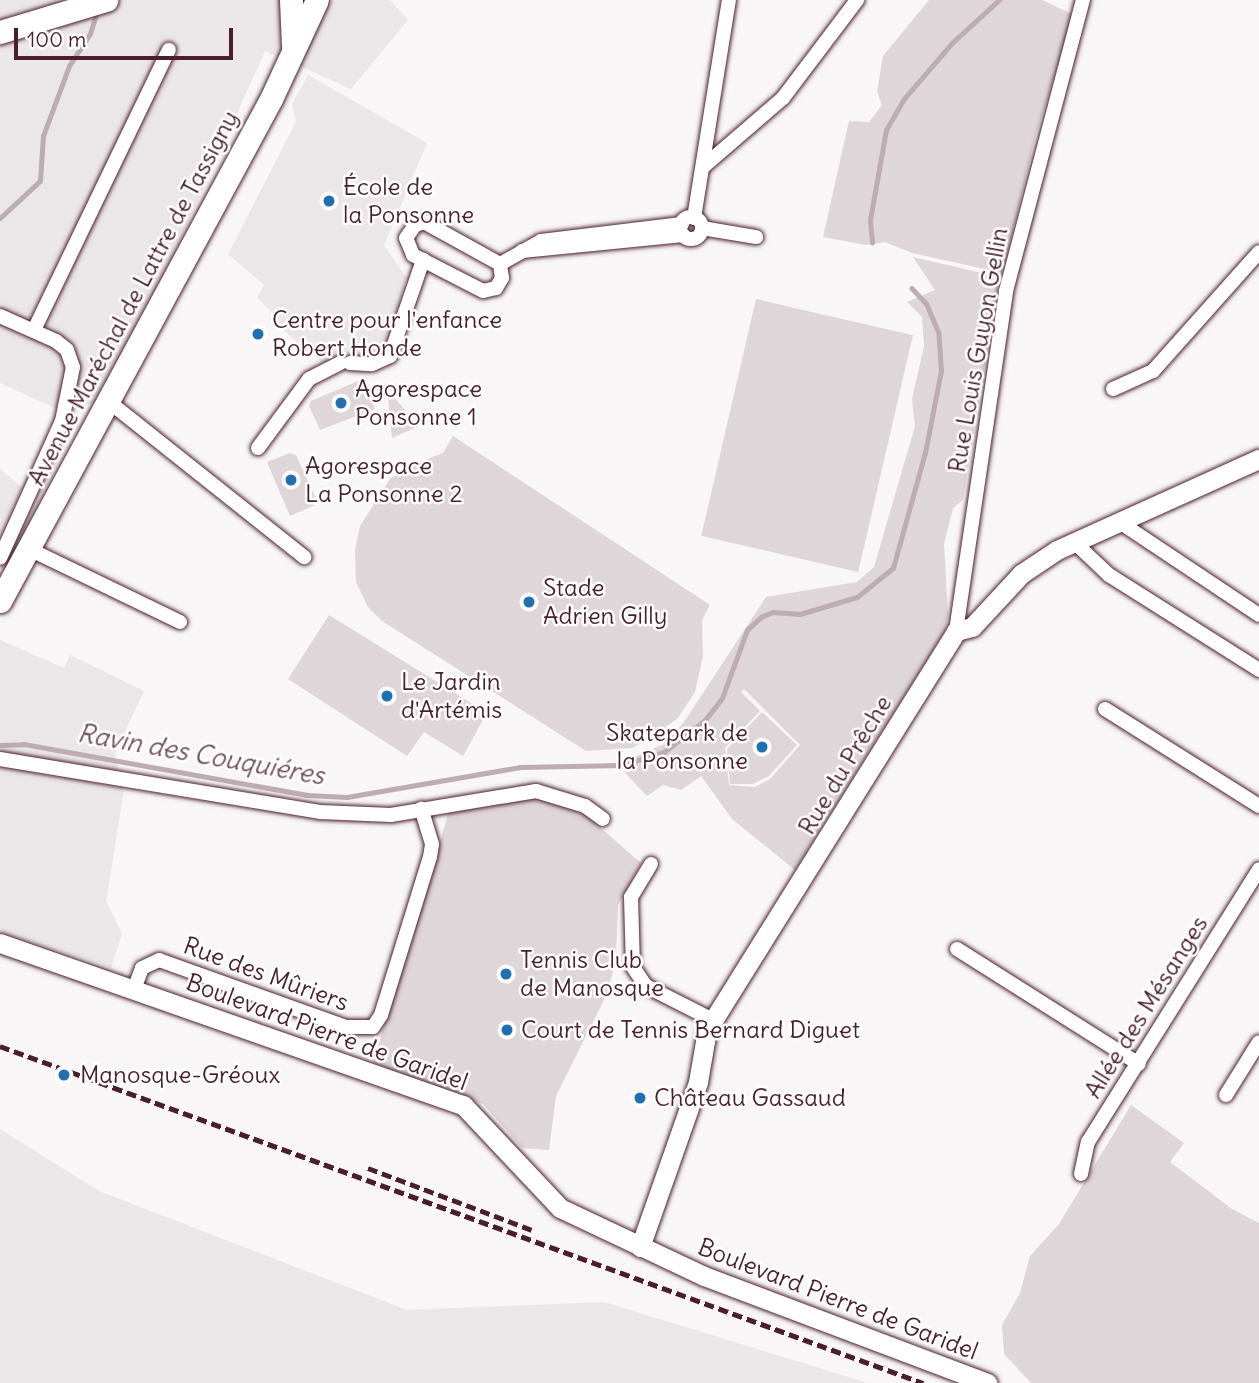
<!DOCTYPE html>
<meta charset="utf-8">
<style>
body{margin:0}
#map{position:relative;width:1259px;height:1383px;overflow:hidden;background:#f8f6f7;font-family:Delius,sans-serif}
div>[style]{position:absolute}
.built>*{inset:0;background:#ebe6e8}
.green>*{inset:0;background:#ded6d9;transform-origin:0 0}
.stream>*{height:4.5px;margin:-2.25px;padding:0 2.25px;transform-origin:2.25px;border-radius:2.25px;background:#bdadb0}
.roads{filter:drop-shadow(0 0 2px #4a1f2b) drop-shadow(0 0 2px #4a1f2b)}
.minor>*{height:14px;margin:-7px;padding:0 7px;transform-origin:7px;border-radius:7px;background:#fff}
.minor>.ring{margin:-7px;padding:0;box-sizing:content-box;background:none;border:14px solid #fff;border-radius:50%}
.tertiary>*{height:19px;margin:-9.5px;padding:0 9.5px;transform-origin:9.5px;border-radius:9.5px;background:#fff}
.primary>*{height:23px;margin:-11.5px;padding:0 11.5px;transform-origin:11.5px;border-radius:11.5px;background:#fff}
.rail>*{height:4.5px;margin-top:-2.25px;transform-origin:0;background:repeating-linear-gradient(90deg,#4a1f2b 0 10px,transparent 0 15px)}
.dots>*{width:19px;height:19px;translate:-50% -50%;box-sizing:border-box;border:4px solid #fff;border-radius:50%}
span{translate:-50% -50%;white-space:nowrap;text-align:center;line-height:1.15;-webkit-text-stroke:5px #fff;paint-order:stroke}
.poi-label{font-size:24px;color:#4a1f2b}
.left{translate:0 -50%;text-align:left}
.right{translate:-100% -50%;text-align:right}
.street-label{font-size:24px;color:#4a1f2b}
.water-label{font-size:26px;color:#72515a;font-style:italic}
.scale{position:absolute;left:14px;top:28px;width:219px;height:32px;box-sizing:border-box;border:4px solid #4a1f2b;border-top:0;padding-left:9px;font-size:21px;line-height:24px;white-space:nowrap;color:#4a1f2b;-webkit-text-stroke:5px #fff;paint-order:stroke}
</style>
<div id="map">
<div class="built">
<i style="clip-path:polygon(0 0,390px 0,408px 20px,351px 89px,265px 51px,108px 401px,57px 409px,0 383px)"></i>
<i style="clip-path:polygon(308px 75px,427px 143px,384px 245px,406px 277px,382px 364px,368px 369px,330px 367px,315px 357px,270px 319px,274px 314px,257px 298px,264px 285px,228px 254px,296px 122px,292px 104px)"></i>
<i style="clip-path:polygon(0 469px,22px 487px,0 538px)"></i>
<i style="clip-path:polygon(0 640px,64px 668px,70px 655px,144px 691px,115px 753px,124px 791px,106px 901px,122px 934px,111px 968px,0 932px)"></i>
<i style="clip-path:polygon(0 1129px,99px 1191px,407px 1310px,604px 1302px,868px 1383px,0 1383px)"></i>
</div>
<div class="green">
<i style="clip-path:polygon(929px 0,1042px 0,1074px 15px,1036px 134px,1003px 273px,912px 253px,885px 242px,866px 245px,823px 237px,849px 121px,869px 122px,882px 105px,877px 92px,883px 56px)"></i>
<i style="clip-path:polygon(evenodd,913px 257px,999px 277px,963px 500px,953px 508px,944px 544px,948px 615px,945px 631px,795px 870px,732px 819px,701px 776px,681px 790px,663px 785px,647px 796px,625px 773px,627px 760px,664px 744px,684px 722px,766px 597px,857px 582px,874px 567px,915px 426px,912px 399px,924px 346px,922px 317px,907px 302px,935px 290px,913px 257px,744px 689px,800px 745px,770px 779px,755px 787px,729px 785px,725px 748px,760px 711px,741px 692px,744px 689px)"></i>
<i style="left:756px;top:299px;width:161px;height:243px;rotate:13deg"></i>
<i style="clip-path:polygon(363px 379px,375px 409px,320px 430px,309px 406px,311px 401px)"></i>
<i style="clip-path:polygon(392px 395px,419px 426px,392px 438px,388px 396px)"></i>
<i style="clip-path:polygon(453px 436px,710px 605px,702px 620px,703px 656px,695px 692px,678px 718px,653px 736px,632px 748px,586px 751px,382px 621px,368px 607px,356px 582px,355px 550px,360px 526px,390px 479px,409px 466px,443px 453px)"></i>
<i style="clip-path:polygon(290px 453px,296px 455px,316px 499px,315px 505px,290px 516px,267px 462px)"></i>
<i style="clip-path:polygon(329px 615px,487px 713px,463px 756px,424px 732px,407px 756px,288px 679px)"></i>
<i style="clip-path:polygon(762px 712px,797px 745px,769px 776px,753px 784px,730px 784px,727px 749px)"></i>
<i style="clip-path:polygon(530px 796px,586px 815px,641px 863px,618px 905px,616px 957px,608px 992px,556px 1096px,549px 1150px,522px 1148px,483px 1104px,373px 1063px,450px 808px)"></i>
<i style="clip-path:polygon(1131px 1105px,1184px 1143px,1170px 1162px,1232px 1209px,1259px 1223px,1259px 1383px,1031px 1383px,1004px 1354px,1002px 1325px,1020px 1293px,1030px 1256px,1059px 1224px)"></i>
</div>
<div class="stream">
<i style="left:0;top:218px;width:54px;rotate:-42.8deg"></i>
<i style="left:40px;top:181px;width:45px;rotate:-86.2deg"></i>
<i style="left:43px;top:136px;width:75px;rotate:-69.6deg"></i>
<i style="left:69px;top:66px;width:38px;rotate:-57deg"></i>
<i style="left:90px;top:34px;width:24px;rotate:-73deg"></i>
<i style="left:872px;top:243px;width:23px;rotate:-95deg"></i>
<i style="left:870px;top:220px;width:91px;rotate:-79.9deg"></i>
<i style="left:886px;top:130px;width:34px;rotate:-60deg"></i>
<i style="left:903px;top:100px;width:75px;rotate:-49.3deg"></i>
<i style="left:952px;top:43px;width:64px;rotate:-42.5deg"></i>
<i style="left:0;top:745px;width:24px;rotate:-2deg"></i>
<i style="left:24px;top:744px;width:288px;rotate:10.2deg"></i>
<i style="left:307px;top:795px;width:40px;rotate:2.9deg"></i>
<i style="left:347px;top:797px;width:176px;rotate:-9.8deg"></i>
<i style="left:520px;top:767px;width:101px;rotate:-1.1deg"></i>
<i style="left:621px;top:765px;width:45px;rotate:-16.8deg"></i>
<i style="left:664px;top:752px;width:52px;rotate:-38deg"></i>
<i style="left:705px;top:720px;width:28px;rotate:-52deg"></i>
<i style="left:722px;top:698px;width:72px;rotate:-69.8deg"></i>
<i style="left:747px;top:630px;width:19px;rotate:-43deg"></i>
<i style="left:761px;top:617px;width:13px;rotate:-23deg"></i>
<i style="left:773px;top:612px;width:27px;rotate:4deg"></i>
<i style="left:800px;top:614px;width:59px;rotate:-16.6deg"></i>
<i style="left:857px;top:597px;width:46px;rotate:-38.9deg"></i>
<i style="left:893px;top:568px;width:119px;rotate:-74.5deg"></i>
<i style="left:925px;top:453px;width:84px;rotate:-79deg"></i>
<i style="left:941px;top:371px;width:39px;rotate:-94deg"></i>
<i style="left:938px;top:332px;width:30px;rotate:-113deg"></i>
<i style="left:926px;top:304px;width:21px;rotate:-133deg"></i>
</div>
<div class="roads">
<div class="minor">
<i style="left:703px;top:167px;width:106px;rotate:-40.8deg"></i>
<i style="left:783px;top:98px;width:123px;rotate:-52.9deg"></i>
<i class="ring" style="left:680px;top:217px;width:8px;height:8px"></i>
<i style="left:694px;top:218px;width:221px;rotate:-80.9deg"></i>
<i style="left:424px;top:222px;width:87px;rotate:28.9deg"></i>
<i style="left:500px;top:264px;width:14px;rotate:82deg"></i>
<i style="left:502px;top:278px;width:12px;rotate:121deg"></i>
<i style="left:496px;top:288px;width:13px;rotate:167deg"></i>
<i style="left:483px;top:291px;width:79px;rotate:-152.8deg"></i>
<i style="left:413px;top:255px;width:18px;rotate:-112deg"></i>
<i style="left:406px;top:238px;width:16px;rotate:-55deg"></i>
<i style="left:415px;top:225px;width:9px;rotate:-18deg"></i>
<i style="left:702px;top:228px;width:55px;rotate:9.5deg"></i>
<i style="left:522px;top:251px;width:162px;rotate:-5.7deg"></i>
<i style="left:500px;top:264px;width:47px;rotate:-29.3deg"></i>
<i style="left:541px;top:241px;width:142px;rotate:-6.9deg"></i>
<i style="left:0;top:316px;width:61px;rotate:24.1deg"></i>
<i style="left:56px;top:341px;width:14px;rotate:39deg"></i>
<i style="left:67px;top:350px;width:18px;rotate:71deg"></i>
<i style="left:73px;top:367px;width:55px;rotate:101.5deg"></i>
<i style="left:62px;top:421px;width:150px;rotate:114.3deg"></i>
<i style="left:34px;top:330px;width:311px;rotate:-64.3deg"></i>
<i style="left:350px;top:363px;width:22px;rotate:3deg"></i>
<i style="left:372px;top:364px;width:20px;rotate:-24deg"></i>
<i style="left:390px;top:356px;width:102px;rotate:-71deg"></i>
<i style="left:1113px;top:389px;width:44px;rotate:-24.2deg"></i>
<i style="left:1153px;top:371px;width:159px;rotate:-48.3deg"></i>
<i style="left:108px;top:401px;width:251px;rotate:38.5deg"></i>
<i style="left:258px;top:448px;width:86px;rotate:-53.5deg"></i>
<i style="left:309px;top:379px;width:35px;rotate:-27deg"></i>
<i style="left:1118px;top:521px;width:169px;rotate:33.7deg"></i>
<i style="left:1073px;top:541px;width:50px;rotate:43.4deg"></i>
<i style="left:1109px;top:575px;width:178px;rotate:32.3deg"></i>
<i style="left:27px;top:548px;width:170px;rotate:25.8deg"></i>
<i style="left:956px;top:631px;width:344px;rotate:-81.6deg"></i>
<i style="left:1006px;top:291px;width:301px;rotate:-75.2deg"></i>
<i style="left:1105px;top:709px;width:182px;rotate:32.2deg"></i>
<i style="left:0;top:759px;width:324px;rotate:9.4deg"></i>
<i style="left:320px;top:812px;width:71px;rotate:2.4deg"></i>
<i style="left:391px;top:815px;width:147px;rotate:-9.4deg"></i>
<i style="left:536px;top:791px;width:51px;rotate:17deg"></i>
<i style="left:585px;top:806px;width:22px;rotate:36deg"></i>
<i style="left:651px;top:864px;width:39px;rotate:121deg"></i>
<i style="left:631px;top:897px;width:70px;rotate:88.4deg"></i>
<i style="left:633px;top:967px;width:23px;rotate:56deg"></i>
<i style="left:646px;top:986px;width:75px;rotate:26.9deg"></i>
<i style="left:957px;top:949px;width:215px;rotate:32.3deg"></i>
<i style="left:134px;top:989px;width:22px;rotate:-69deg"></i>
<i style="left:142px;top:968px;width:19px;rotate:-25deg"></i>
<i style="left:159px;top:960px;width:199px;rotate:19.7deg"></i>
<i style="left:346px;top:1027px;width:27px"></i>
<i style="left:373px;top:1027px;width:14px;rotate:-56deg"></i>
<i style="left:381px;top:1015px;width:165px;rotate:-72.8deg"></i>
<i style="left:430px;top:857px;width:13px;rotate:-81deg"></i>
<i style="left:432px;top:844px;width:37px;rotate:-107deg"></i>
<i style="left:1226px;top:1095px;width:62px;rotate:-58.1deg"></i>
<i style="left:1081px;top:1174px;width:33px;rotate:-78deg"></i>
<i style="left:1088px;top:1142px;width:322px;rotate:-57.9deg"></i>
</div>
<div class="tertiary">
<i style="left:0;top:943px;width:491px;rotate:19.3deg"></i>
<i style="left:463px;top:1105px;width:141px;rotate:46.7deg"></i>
<i style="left:560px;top:1208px;width:159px;rotate:25.3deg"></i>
<i style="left:704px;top:1276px;width:303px;rotate:20.7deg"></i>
<i style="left:640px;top:1247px;width:175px;rotate:-70.6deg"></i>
<i style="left:698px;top:1082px;width:53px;rotate:-80.2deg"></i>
<i style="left:707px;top:1030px;width:470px;rotate:-58deg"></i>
<i style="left:956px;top:631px;width:16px;rotate:-14deg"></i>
<i style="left:972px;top:627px;width:72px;rotate:-47.2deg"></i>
<i style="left:1021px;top:574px;width:43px;rotate:-33.7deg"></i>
<i style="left:1057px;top:550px;width:222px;rotate:-24.3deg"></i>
</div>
<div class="primary">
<i style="left:291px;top:0;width:46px;rotate:87.5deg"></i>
<i style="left:0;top:32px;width:111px;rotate:-16.8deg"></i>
<i style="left:0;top:601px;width:570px;rotate:-61.64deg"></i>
<i style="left:271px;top:99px;width:109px;rotate:-65.1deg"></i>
</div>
</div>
<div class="rail">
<i style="left:0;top:1046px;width:983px;rotate:20.06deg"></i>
<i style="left:368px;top:1168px;width:175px;rotate:20.7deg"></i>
</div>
<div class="dots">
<i style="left:329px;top:201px;background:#1f6fb2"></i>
<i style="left:258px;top:334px;background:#1f6fb2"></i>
<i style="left:341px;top:403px;background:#1f6fb2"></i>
<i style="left:291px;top:480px;background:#1f6fb2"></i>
<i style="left:529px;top:602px;background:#1f6fb2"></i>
<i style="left:387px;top:696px;background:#1f6fb2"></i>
<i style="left:762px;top:747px;background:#1f6fb2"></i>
<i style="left:506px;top:974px;background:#1f6fb2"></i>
<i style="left:507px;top:1030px;background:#1f6fb2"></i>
<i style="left:64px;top:1075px;background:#1f6fb2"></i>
<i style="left:640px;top:1098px;background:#1f6fb2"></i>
</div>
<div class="poi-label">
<span class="left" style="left:343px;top:201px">École de<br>la Ponsonne</span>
<span class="left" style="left:272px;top:334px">Centre pour l'enfance<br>Robert Honde</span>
<span class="left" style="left:355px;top:403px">Agorespace<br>Ponsonne 1</span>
<span class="left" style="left:305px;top:480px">Agorespace<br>La Ponsonne 2</span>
<span class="left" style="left:543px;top:602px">Stade<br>Adrien Gilly</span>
<span class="left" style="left:401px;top:696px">Le Jardin<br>d'Artémis</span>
<span class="right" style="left:748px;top:747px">Skatepark de<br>la Ponsonne</span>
<span class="left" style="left:520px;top:974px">Tennis Club<br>de Manosque</span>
<span class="left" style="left:521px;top:1030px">Court de Tennis Bernard Diguet</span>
<span class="left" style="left:80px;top:1075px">Manosque-Gréoux</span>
<span class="left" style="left:654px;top:1098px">Château Gassaud</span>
</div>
<div class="street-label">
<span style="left:133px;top:298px;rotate:-62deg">Avenue Maréchal de Lattre de Tassigny</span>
<span style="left:978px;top:350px;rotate:-80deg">Rue Louis Guyon Gellin</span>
<span style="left:845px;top:765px;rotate:-59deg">Rue du Prêche</span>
<span style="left:266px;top:974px;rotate:20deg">Rue des Mûriers</span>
<span style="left:1146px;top:1007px;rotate:-58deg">Allée des Mésanges</span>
<span style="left:327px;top:1032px;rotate:20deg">Boulevard Pierre de Garidel</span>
<span style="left:838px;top:1299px;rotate:21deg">Boulevard Pierre de Garidel</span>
</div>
<div class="water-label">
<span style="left:201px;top:754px;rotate:10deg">Ravin des Couquiéres</span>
</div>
<div class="scale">100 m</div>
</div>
